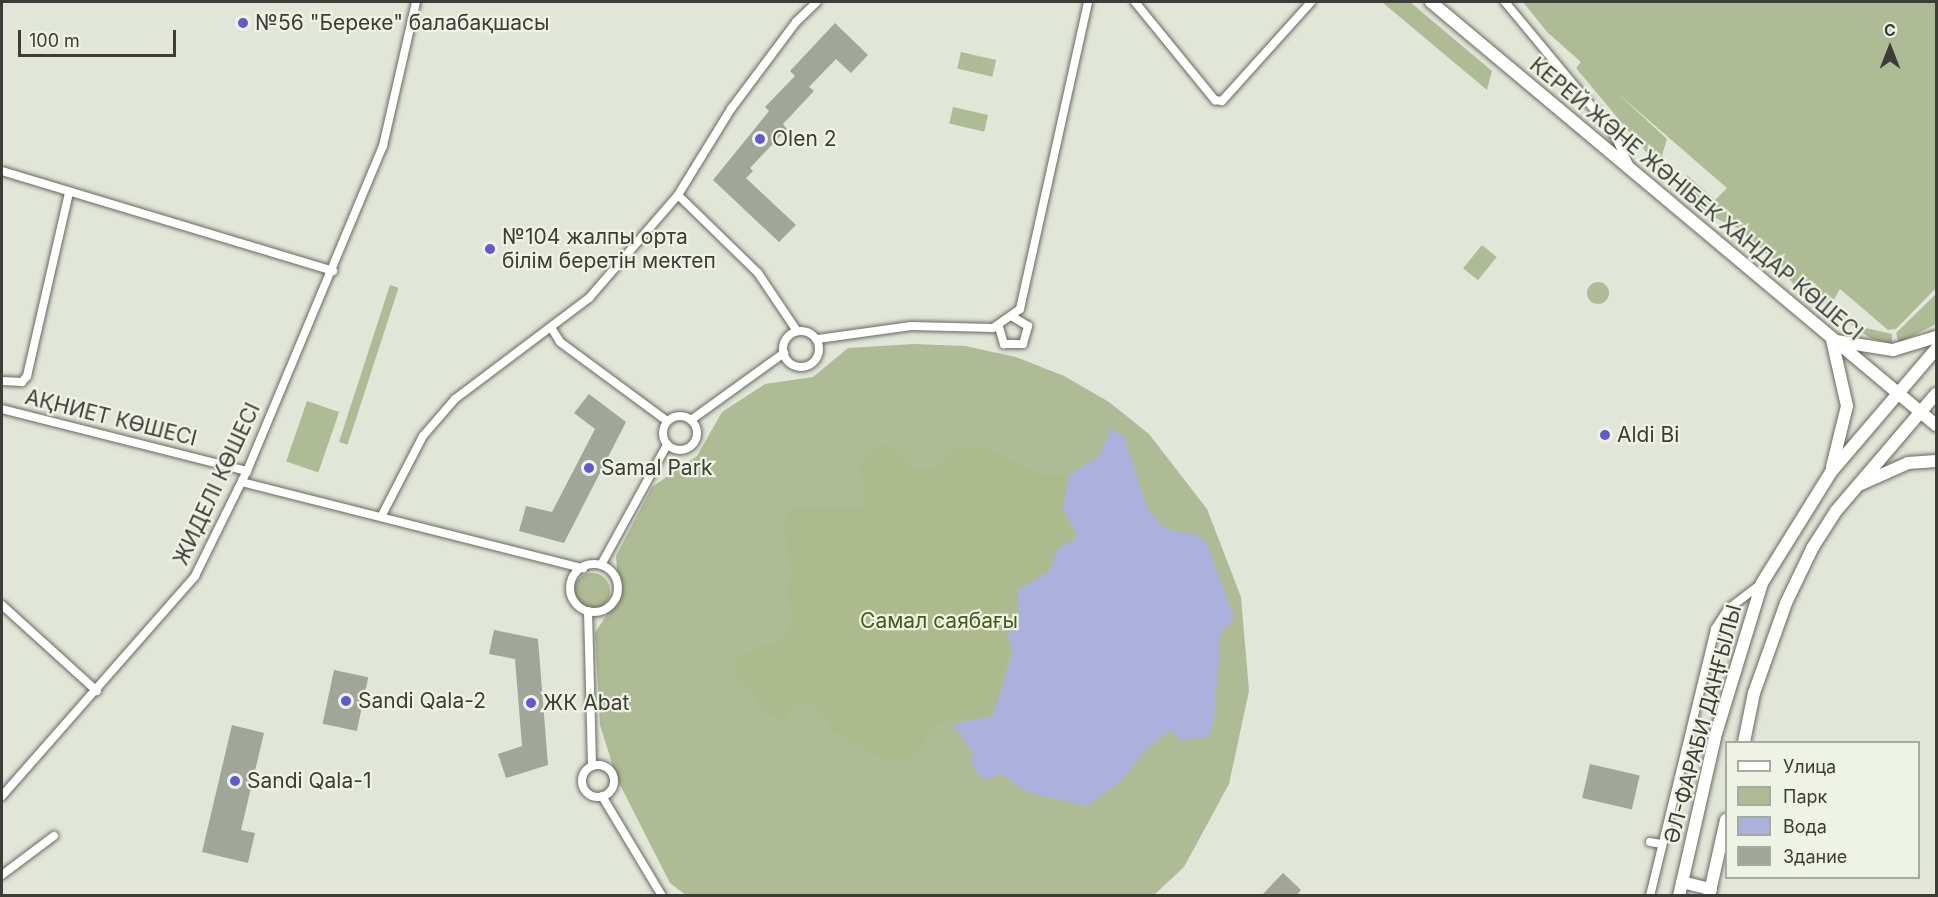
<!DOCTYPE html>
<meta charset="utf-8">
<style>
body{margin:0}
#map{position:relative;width:1938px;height:897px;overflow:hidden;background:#e2e6d9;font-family:Inter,sans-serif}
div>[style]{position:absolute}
.green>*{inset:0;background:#afbb94;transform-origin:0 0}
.round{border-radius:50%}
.forest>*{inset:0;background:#adba8d}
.water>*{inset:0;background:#acb0dd}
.building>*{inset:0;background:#a2a69a;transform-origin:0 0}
.roads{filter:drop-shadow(0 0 2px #676a5f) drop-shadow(0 0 2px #676a5f)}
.street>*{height:8px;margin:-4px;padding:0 4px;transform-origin:4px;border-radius:4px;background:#fff}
.street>.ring{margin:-4px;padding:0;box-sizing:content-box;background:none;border:8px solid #fff;border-radius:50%}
.secondary>*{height:12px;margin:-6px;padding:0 6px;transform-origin:6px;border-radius:6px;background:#fff}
.dots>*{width:16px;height:16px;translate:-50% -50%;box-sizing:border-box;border:3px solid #eff3e6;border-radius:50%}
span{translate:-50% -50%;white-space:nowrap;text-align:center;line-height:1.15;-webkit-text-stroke:4.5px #eff3e6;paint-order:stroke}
.poi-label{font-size:21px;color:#3c3d38}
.left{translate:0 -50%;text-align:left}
.street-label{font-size:21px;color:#3c3d38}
.park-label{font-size:21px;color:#4a5914}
.frame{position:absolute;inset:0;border:3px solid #3c3d38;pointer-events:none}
.legend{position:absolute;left:1725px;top:741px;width:195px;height:138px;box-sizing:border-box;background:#eff3e6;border:2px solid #a7aaa0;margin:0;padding:8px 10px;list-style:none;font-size:18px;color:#3c3d38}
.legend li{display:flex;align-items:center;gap:12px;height:30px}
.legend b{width:30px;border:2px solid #a7aaa0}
.north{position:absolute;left:1860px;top:18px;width:60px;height:60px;-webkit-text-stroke:4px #eff3e6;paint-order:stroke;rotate:0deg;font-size:16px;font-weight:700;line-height:24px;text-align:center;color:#3c3d38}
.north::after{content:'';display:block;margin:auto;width:21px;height:27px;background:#3c3d38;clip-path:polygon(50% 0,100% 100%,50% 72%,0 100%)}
.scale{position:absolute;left:18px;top:30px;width:158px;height:27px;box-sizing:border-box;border:3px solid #3c3d38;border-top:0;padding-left:8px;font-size:18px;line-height:21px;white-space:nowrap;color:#3c3d38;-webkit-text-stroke:4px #eff3e6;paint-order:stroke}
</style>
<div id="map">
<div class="green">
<i style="clip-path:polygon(1382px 2px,1410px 2px,1492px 71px,1487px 90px)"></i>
<i style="clip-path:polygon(1523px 2px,1936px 2px,1936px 288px,1896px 329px,1888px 330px,1840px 289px,1832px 303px,1822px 305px,1802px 297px,1781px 266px,1737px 228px,1707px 214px,1678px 186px,1687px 175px,1715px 200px,1727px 188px,1616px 92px,1667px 139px,1662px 155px,1668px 162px,1662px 171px,1576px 68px,1581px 62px,1547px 32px)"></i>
<i style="left:961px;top:52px;width:36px;height:17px;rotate:13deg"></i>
<i style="left:953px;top:107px;width:36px;height:17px;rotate:13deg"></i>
<i style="left:1482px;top:245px;width:19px;height:30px;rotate:39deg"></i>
<i class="round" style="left:1587px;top:282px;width:22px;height:22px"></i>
<i style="left:390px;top:285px;width:9px;height:165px;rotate:18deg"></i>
<i style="clip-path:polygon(1936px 294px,1936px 324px,1899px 343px,1896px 333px)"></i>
<i style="clip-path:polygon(1840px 309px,1866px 328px,1892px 334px,1892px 344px,1870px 338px,1838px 315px)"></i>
<i style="clip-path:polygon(914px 344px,965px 346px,1016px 357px,1064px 376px,1109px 402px,1149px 434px,1207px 509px,1241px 597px,1249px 691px,1229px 784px,1184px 867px,1154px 895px,686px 895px,670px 883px,617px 779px,600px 725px,595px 633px,619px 596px,616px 556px,652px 487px,697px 456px,722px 412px,765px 384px,813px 377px,848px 348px)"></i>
<i style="left:307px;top:401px;width:34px;height:64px;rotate:19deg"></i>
<i class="round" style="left:574px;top:573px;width:36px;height:36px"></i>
</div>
<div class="forest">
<i style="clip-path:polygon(880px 443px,901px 455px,916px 470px,934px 469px,949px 453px,964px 447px,987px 447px,1042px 475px,1069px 475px,1064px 518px,1076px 533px,1049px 571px,1016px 603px,1019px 618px,1007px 635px,1013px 651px,1005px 664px,1006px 685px,992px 716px,934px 723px,920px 750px,909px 759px,882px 758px,832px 731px,822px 712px,810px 705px,795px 704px,782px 723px,766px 712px,734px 672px,735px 661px,759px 645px,776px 645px,784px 638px,794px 614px,785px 591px,791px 578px,784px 523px,791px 507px,864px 507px,865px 484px,857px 465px)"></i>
</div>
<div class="water">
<i style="clip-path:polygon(1111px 429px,1124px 436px,1147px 508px,1159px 523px,1168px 530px,1197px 534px,1207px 544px,1234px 617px,1228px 627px,1221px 629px,1214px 721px,1208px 737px,1180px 740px,1171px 730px,1148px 747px,1121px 781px,1086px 806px,1027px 792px,1001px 774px,987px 780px,976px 772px,971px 763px,973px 753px,953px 724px,993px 716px,1013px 651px,1007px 635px,1019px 618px,1017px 591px,1049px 571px,1058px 548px,1074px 540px,1076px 533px,1063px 508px,1069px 475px,1100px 455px)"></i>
</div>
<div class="building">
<i style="clip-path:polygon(835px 23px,868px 55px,851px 73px,836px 59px,809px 87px,814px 91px,783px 124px,787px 129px,750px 168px,753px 171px,746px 178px,796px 225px,779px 242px,713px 180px,769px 111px,765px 107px,795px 76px,790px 71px)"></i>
<i style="clip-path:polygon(589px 394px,626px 422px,564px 543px,519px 531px,526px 506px,552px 512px,595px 429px,574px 413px)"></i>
<i style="clip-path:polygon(494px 630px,538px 639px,548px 765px,506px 778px,498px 754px,522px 746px,515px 659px,489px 654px)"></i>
<i style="left:334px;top:670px;width:35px;height:55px;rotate:12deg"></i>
<i style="clip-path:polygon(232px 725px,264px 733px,241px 830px,255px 833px,248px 863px,202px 852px)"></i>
<i style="left:1590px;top:764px;width:51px;height:35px;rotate:13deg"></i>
<i style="clip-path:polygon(1283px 873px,1301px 890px,1296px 896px,1261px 896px)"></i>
</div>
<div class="roads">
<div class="street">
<i style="left:1135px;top:2px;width:127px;rotate:50.8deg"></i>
<i style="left:1215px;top:100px;width:7px;rotate:8deg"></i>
<i style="left:1222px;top:101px;width:133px;rotate:-48deg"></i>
<i style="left:1505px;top:2px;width:169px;rotate:50.3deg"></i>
<i style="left:1613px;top:132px;width:37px;rotate:64deg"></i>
<i style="left:2px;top:171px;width:346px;rotate:16.8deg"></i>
<i style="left:678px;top:195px;width:112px;rotate:44.3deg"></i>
<i style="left:758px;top:273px;width:70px;rotate:56.1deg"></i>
<i style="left:999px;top:327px;width:18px;rotate:74deg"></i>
<i style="left:1004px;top:344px;width:19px"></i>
<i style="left:1023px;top:344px;width:19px;rotate:-74deg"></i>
<i style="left:1028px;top:326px;width:17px;rotate:-149deg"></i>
<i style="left:552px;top:329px;width:15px;rotate:58deg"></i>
<i style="left:560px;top:342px;width:133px;rotate:36.4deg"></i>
<i class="ring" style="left:783px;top:331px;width:28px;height:28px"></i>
<i style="left:818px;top:339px;width:94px;rotate:-8deg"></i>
<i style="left:911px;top:326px;width:82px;rotate:1.4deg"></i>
<i style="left:993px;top:328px;width:33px;rotate:-35deg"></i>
<i style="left:1020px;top:309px;width:314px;rotate:-77.5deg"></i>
<i style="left:2px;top:381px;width:20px;rotate:3deg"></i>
<i style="left:22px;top:382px;width:8px;rotate:-50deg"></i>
<i style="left:27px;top:376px;width:189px;rotate:-77.1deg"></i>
<i style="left:2px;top:409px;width:253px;rotate:14.2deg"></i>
<i class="ring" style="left:663px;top:416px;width:26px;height:26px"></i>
<i style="left:691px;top:420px;width:115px;rotate:-35.8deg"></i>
<i style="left:242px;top:482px;width:352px;rotate:14.2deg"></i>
<i style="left:381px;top:517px;width:91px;rotate:-62.6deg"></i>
<i style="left:423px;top:436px;width:49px;rotate:-49.1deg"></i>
<i style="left:455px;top:399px;width:168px;rotate:-37deg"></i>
<i style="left:589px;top:298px;width:136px;rotate:-49.2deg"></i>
<i style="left:678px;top:195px;width:101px;rotate:-58.4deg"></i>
<i style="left:731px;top:109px;width:109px;rotate:-53.2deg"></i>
<i style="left:796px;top:22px;width:29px;rotate:-44deg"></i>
<i class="ring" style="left:570px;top:564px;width:40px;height:40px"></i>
<i style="left:601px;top:565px;width:137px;rotate:-61.2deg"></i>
<i style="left:2px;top:605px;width:128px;rotate:42.2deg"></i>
<i style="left:588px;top:611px;width:155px;rotate:88.5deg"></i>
<i class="ring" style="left:582px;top:765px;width:24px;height:24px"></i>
<i style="left:2px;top:796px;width:293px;rotate:-48.7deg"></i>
<i style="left:195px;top:576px;width:117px;rotate:-63.7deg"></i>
<i style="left:247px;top:471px;width:352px;rotate:-67.3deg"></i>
<i style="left:383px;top:146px;width:148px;rotate:-77.1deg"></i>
<i style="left:602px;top:796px;width:117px;rotate:59deg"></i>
<i style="left:1650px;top:842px;width:11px;rotate:10deg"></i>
<i style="left:2px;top:875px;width:65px;rotate:-36.9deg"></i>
<i style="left:1650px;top:896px;width:275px;rotate:-76.3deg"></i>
<i style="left:1715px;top:629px;width:24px;rotate:-57deg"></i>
<i style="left:1728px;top:609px;width:41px;rotate:-37.1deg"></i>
</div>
<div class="secondary">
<i style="left:1431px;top:2px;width:659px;rotate:39.95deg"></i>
<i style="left:1836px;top:341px;width:58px;rotate:9deg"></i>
<i style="left:1893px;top:350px;width:45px;rotate:-16.8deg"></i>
<i style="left:1832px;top:467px;width:63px;rotate:-76.2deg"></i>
<i style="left:1847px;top:406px;width:68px;rotate:-102.8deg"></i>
<i style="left:1861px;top:484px;width:51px;rotate:-24.1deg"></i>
<i style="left:1908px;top:463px;width:28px;rotate:-4deg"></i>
<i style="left:1744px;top:742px;width:50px;rotate:-78.5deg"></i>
<i style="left:1754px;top:693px;width:96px;rotate:-70.4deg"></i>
<i style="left:1786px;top:603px;width:62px;rotate:-64.3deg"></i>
<i style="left:1813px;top:547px;width:43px;rotate:-57.4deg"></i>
<i style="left:1836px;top:511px;width:154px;rotate:-49.5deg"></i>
<i style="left:1682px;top:882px;width:30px;rotate:14deg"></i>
<i style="left:1679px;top:896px;width:163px;rotate:-77.2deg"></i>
<i style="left:1715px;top:737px;width:161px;rotate:-73deg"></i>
<i style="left:1762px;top:583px;width:131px;rotate:-58.1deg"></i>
<i style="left:1831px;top:472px;width:162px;rotate:-49.5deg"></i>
<i style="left:1709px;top:896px;width:78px;rotate:-77.4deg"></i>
</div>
</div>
<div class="dots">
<i style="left:243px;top:23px;background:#6059d2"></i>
<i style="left:760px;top:139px;background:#6059d2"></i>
<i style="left:490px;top:249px;background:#6059d2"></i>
<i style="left:1605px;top:435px;background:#6059d2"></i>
<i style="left:589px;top:468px;background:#6059d2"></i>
<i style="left:346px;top:701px;background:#6059d2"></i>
<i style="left:531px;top:703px;background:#6059d2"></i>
<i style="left:235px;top:781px;background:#6059d2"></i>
</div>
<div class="poi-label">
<span class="left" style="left:255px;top:23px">№56 "Береке" балабақшасы</span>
<span class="left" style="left:772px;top:139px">Olen 2</span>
<span class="left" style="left:502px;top:249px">№104 жалпы орта<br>білім беретін мектеп</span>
<span class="left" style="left:1617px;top:435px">Aldi Bi</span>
<span class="left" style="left:601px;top:468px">Samal Park</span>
<span class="left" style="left:358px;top:701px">Sandi Qala-2</span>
<span class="left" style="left:543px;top:703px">ЖК Abat</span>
<span class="left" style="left:247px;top:781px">Sandi Qala-1</span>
</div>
<div class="street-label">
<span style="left:1696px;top:199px;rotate:40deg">КЕРЕЙ ЖӘНЕ ЖӘНІБЕК ХАНДАР КӨШЕСІ</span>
<span style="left:111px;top:418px;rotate:14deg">АҚНИЕТ КӨШЕСІ</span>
<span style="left:217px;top:484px;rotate:-65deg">ЖИДЕЛІ КӨШЕСІ</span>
<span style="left:1703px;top:724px;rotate:-75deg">ӘЛ-ФАРАБИ ДАҢҒЫЛЫ</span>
</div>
<div class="park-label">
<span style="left:939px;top:621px">Самал саябағы</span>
</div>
<div class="frame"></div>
<ul class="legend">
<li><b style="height:8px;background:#fff"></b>Улица</li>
<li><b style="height:16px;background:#afbb94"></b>Парк</li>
<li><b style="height:16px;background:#acb0dd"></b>Вода</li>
<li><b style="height:16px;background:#a2a69a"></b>Здание</li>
</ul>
<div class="north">С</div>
<div class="scale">100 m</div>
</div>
